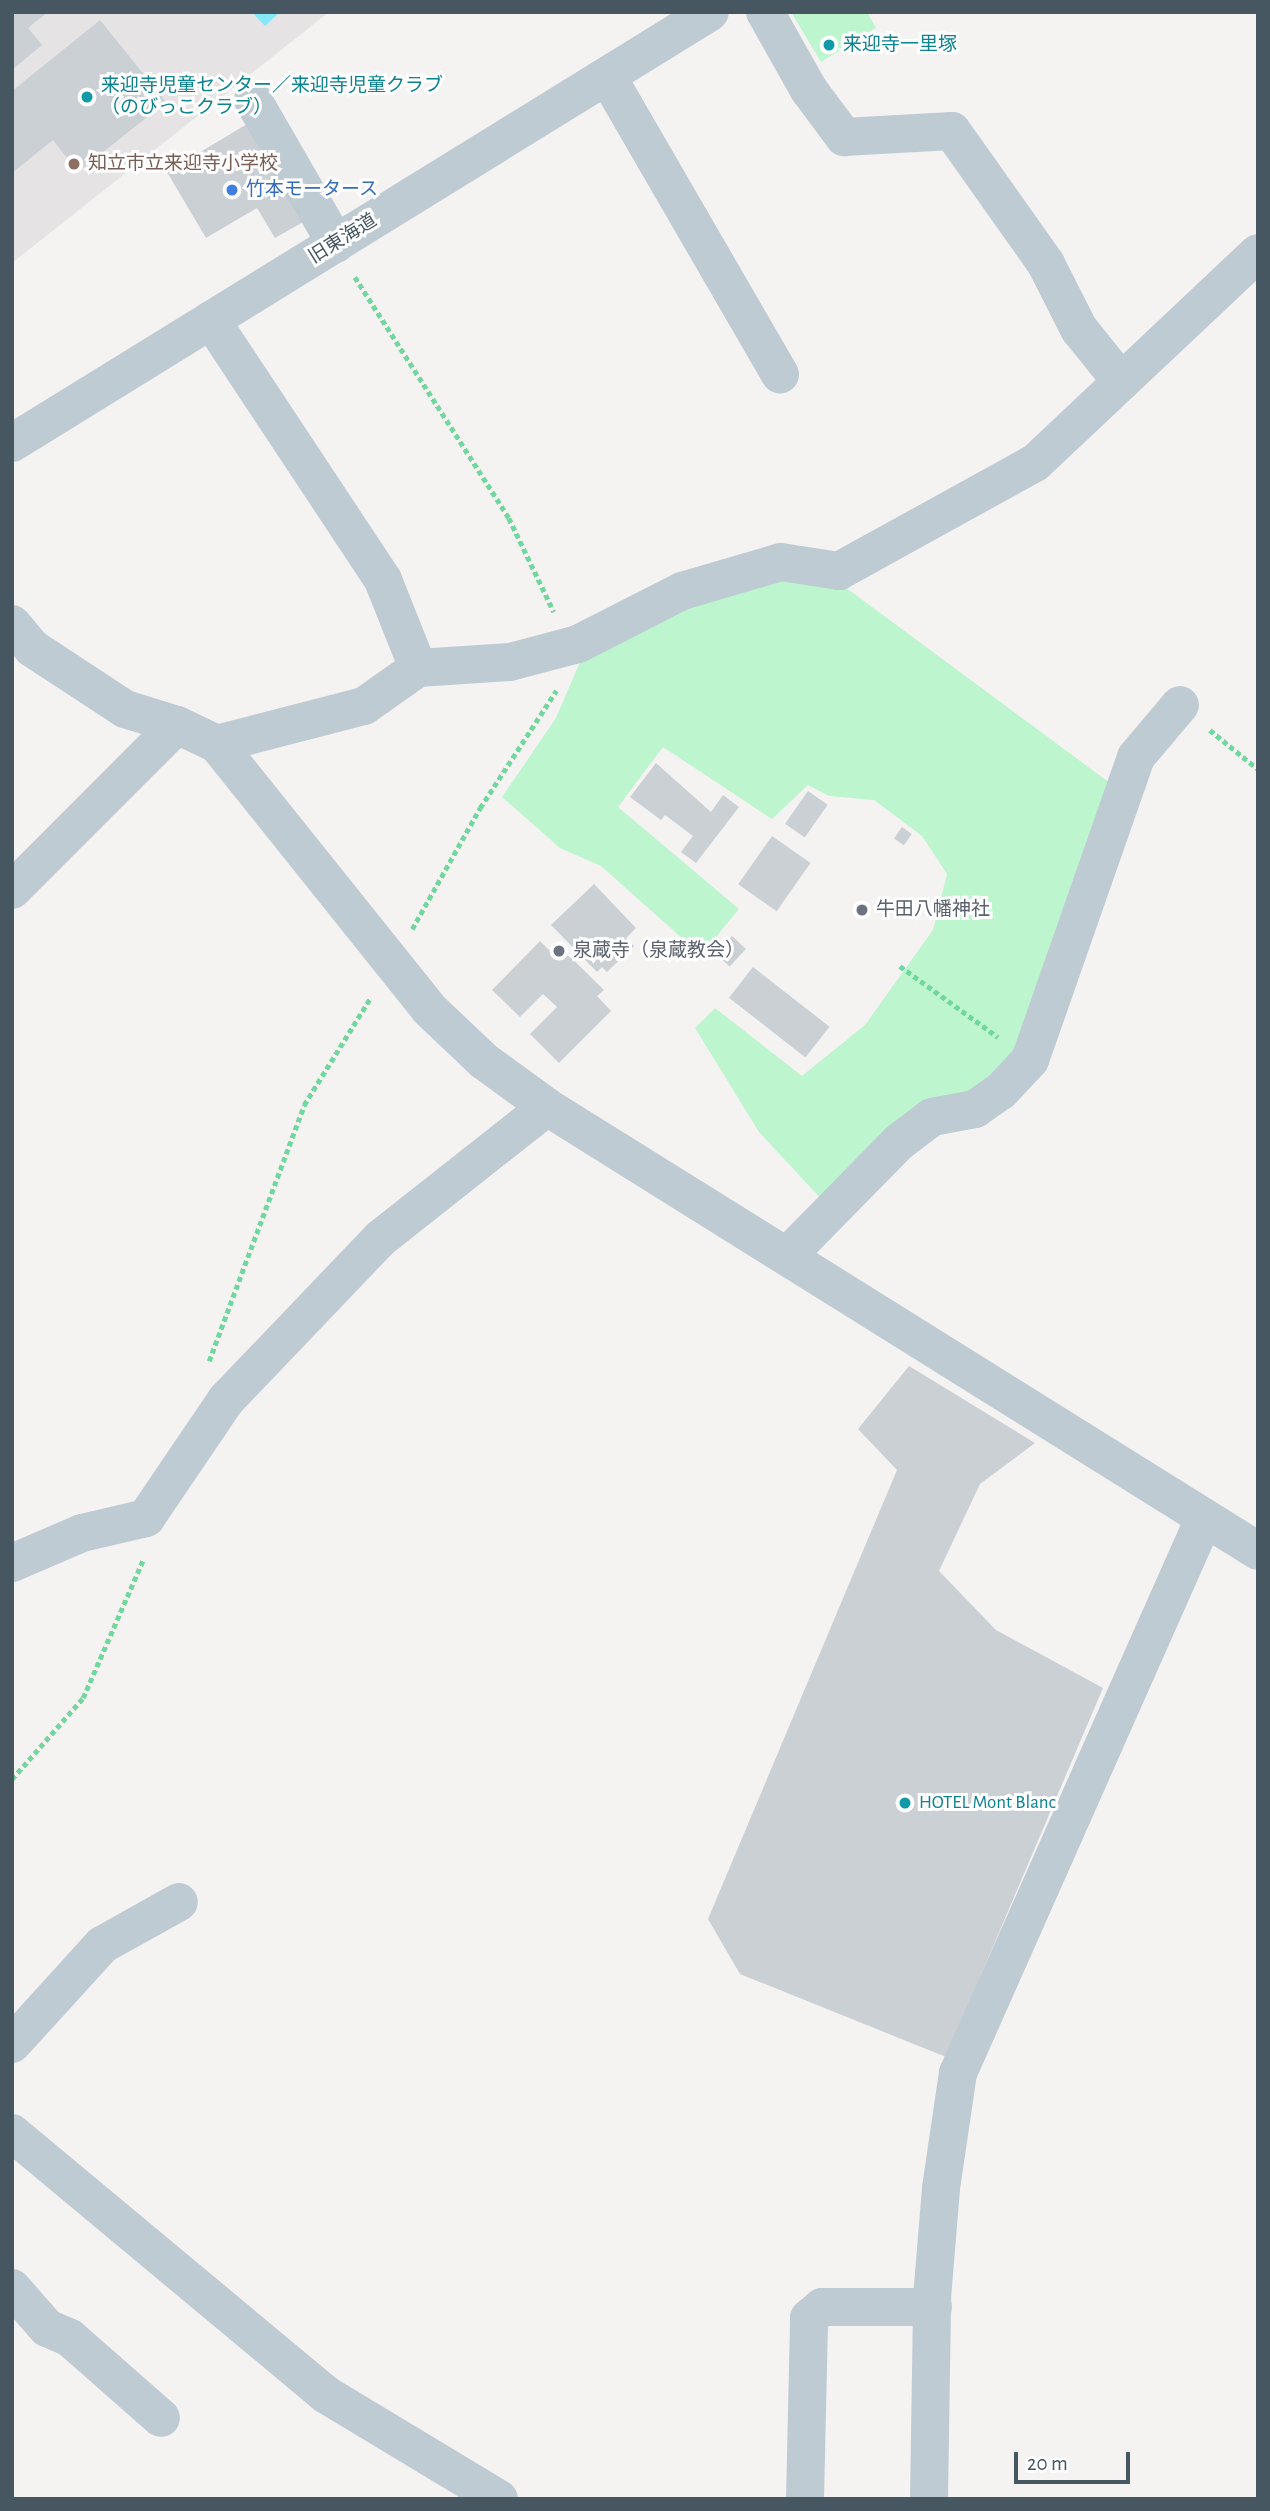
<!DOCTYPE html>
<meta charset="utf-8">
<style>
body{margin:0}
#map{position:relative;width:1270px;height:2511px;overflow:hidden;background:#f5f2f2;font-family:"Alegreya Sans","Noto Sans JP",sans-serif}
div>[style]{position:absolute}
.education>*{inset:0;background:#e6e3e4}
.green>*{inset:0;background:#bdf5cf}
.water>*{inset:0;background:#86e7f7}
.building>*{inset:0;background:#cbd0d5;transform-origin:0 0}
.path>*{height:4.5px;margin-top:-2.25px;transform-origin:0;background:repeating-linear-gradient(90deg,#71d89d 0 5px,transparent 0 8.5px)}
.minor>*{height:38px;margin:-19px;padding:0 19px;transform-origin:19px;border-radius:19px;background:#bfcbd3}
.dots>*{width:19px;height:19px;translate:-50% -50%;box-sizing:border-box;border:4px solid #fff;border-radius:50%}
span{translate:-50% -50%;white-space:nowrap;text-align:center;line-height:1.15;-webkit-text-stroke:6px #fff;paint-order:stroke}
.culture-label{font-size:19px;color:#0d838f}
.left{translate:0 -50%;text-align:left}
.education-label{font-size:19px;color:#785e54}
.shop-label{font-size:19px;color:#366cbe}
.street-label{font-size:19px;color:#475762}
.worship-label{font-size:19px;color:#5b616d}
.frame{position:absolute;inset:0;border:14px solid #475762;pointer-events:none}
.scale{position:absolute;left:1014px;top:2452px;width:116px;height:32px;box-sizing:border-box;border:4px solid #475762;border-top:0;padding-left:9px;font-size:21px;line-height:24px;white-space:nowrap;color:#475762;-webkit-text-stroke:5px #fff;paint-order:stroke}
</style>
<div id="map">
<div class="education">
<i style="clip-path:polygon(12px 12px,329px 12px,12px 263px)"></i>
</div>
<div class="green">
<i style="clip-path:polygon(791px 12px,867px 12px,876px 28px,821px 62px)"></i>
<i style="clip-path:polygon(786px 575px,841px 584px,1114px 786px,1016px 1064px,825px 1203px,759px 1132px,695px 1028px,715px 1008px,802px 1076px,865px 1025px,933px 930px,947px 874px,922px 836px,874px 800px,829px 796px,808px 785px,772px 819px,663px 747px,618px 807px,739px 909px,701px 955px,601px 866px,560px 848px,502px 797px,556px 718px,586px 648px,700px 592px)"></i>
</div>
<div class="water">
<i style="clip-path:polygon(252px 12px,280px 12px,265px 26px)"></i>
</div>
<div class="building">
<i style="clip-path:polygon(12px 12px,48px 12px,28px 28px,42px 45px,12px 70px)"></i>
<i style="clip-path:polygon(100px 20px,166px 102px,78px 172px,53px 140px,12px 173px,12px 91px)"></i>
<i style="clip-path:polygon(247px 124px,305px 221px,275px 238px,257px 208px,206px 238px,167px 172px)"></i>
<i style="clip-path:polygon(656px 763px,711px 812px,723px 795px,739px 807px,696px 863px,681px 852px,693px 836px,665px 815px,661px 820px,630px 797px)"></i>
<i style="left:808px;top:791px;width:24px;height:40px;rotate:35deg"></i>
<i style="left:902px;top:827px;width:12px;height:14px;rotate:35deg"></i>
<i style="left:772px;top:836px;width:47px;height:59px;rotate:35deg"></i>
<i style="clip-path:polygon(594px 884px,636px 928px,626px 938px,634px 946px,607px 972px,602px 967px,597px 972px,551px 925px)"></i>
<i style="left:732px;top:936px;width:19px;height:24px;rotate:43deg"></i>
<i style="clip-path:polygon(540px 941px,549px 950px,556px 943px,604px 990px,597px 996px,611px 1011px,559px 1063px,530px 1034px,557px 1007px,543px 994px,520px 1017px,492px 990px)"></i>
<i style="left:753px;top:967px;width:97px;height:39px;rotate:38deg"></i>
<i style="clip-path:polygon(909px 1366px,1035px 1443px,980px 1484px,939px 1571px,996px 1630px,1103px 1688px,946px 2057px,740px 1974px,708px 1919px,897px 1470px,858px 1429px)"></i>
</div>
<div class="path">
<i style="left:355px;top:277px;width:286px;rotate:57.4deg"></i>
<i style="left:509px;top:518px;width:104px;rotate:64.4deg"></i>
<i style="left:1210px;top:730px;width:62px;rotate:39.1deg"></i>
<i style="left:412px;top:929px;width:139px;rotate:-60.7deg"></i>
<i style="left:480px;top:808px;width:140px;rotate:-57deg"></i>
<i style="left:900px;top:966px;width:121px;rotate:35.9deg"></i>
<i style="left:209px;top:1361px;width:273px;rotate:-69.6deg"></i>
<i style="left:304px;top:1105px;width:127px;rotate:-58.2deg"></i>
<i style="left:12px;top:1779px;width:108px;rotate:-48.8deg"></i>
<i style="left:83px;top:1698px;width:150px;rotate:-66.5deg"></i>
</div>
<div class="minor">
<i style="left:765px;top:12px;width:90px;rotate:60.6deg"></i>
<i style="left:809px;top:90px;width:59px;rotate:53.3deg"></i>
<i style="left:844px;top:137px;width:108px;rotate:-3.2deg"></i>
<i style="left:952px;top:131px;width:163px;rotate:54.7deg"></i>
<i style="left:1046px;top:264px;width:73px;rotate:63.1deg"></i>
<i style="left:1079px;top:329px;width:65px;rotate:51.2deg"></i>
<i style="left:607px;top:76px;width:345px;rotate:59.9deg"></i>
<i style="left:253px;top:100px;width:166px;rotate:60deg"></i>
<i style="left:211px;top:320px;width:312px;rotate:56.5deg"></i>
<i style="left:383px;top:580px;width:95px;rotate:68.3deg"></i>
<i style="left:12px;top:443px;width:820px;rotate:-31.69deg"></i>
<i style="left:12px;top:624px;width:31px;rotate:50deg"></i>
<i style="left:32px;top:648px;width:111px;rotate:33.3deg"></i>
<i style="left:125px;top:709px;width:54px;rotate:17.1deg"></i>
<i style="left:217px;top:744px;width:339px;rotate:51.3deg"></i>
<i style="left:429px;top:1009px;width:76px;rotate:43.4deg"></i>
<i style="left:484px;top:1061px;width:78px;rotate:36.1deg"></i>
<i style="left:547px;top:1107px;width:838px;rotate:31.98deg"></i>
<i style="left:12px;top:890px;width:233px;rotate:-45deg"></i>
<i style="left:177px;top:725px;width:44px;rotate:25.4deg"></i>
<i style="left:217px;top:744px;width:152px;rotate:-14.5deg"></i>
<i style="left:364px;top:706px;width:66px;rotate:-35.1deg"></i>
<i style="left:418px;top:668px;width:92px;rotate:-3.7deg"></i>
<i style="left:510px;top:662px;width:70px;rotate:-14.8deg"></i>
<i style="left:578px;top:644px;width:117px;rotate:-27deg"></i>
<i style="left:682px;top:591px;width:103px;rotate:-16.3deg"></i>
<i style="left:781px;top:562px;width:59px;rotate:8.8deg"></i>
<i style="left:839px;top:571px;width:224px;rotate:-28.9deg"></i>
<i style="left:1035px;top:463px;width:306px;rotate:-43.3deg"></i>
<i style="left:788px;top:1255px;width:158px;rotate:-45.5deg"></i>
<i style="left:899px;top:1142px;width:41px;rotate:-37.1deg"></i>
<i style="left:932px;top:1117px;width:44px;rotate:-10.5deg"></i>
<i style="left:975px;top:1109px;width:32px;rotate:-35deg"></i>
<i style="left:1001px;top:1091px;width:42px;rotate:-46.9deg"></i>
<i style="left:1030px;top:1060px;width:321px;rotate:-70.7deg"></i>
<i style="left:1136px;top:757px;width:68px;rotate:-49.8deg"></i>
<i style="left:12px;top:1563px;width:76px;rotate:-23.2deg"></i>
<i style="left:82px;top:1533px;width:66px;rotate:-13.2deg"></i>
<i style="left:146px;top:1518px;width:143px;rotate:-55.9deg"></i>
<i style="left:226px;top:1400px;width:224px;rotate:-46.3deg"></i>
<i style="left:381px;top:1238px;width:211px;rotate:-38.3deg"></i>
<i style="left:12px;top:2044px;width:134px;rotate:-47.7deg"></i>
<i style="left:102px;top:1945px;width:88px;rotate:-29.2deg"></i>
<i style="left:12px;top:2133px;width:408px;rotate:39.8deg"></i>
<i style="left:325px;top:2394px;width:203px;rotate:31.1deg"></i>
<i style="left:12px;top:2288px;width:53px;rotate:48.8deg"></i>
<i style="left:47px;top:2328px;width:25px;rotate:23deg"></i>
<i style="left:70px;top:2338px;width:121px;rotate:41.3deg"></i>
<i style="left:805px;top:2499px;width:181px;rotate:-88.7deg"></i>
<i style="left:809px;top:2318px;width:17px;rotate:-40deg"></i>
<i style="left:822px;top:2307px;width:111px"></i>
<i style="left:929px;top:2499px;width:201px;rotate:-89.1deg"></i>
<i style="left:932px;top:2298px;width:110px;rotate:-85.3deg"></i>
<i style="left:941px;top:2188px;width:116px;rotate:-81.6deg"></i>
<i style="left:958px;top:2073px;width:606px;rotate:-66.06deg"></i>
</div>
<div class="dots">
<i style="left:829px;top:45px;background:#0f9aa8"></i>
<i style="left:87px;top:97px;background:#0f9aa8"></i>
<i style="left:74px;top:164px;background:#8d6e63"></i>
<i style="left:232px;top:190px;background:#3f7fe0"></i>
<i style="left:862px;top:910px;background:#6b7280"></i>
<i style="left:559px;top:951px;background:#6b7280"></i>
<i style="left:905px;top:1803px;background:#0f9aa8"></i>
</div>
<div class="culture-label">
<span class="left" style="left:843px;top:45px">来迎寺一里塚</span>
<span class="left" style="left:101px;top:97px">来迎寺児童センター／来迎寺児童クラブ<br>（のびっこクラブ）</span>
<span class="left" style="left:919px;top:1803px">HOTEL Mont Blanc</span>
</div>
<div class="education-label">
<span class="left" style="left:88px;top:164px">知立市立来迎寺小学校</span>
</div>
<div class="shop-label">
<span class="left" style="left:246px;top:190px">竹本モータース</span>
</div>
<div class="street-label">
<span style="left:343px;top:239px;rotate:-32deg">旧東海道</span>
</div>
<div class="worship-label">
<span class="left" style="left:876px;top:910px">牛田八幡神社</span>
<span class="left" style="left:573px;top:951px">泉蔵寺（泉蔵教会）</span>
</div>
<div class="frame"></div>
<div class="scale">20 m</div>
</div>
